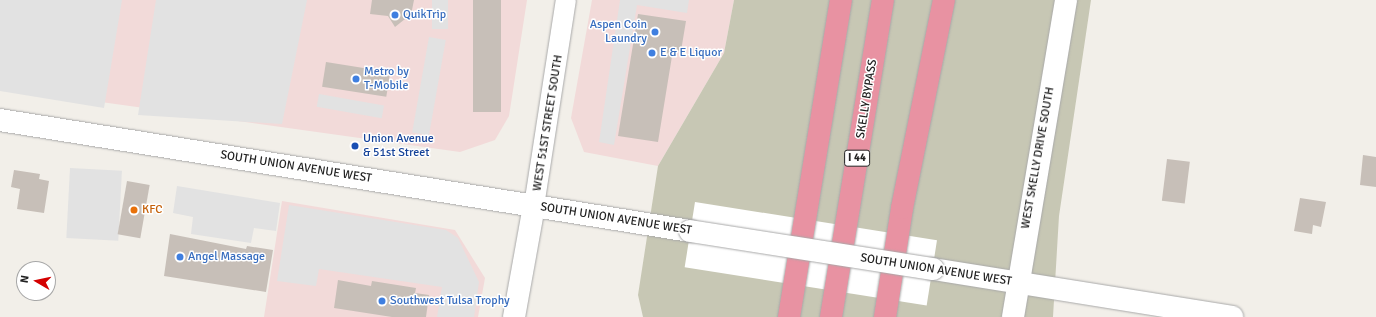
<!DOCTYPE html>
<style>
body{margin:0}
#map{position:relative;width:1376px;height:317px;overflow:hidden;background:#f2efe9;font-family:Signika,sans-serif}
div>[style]{position:absolute}
.commercial>*{inset:0;background:#f2dad9}
.construction>*{inset:0;background:#c7c7b4}
.parking>*{inset:0;background:#e2e2e2;transform-origin:0 0}
.pier>*{inset:0;background:#fff;transform-origin:0 0}
.building>*{inset:0;background:#c7bfb8;transform-origin:0 0}
.roads{filter:drop-shadow(0 0 1px #a9a9a9) drop-shadow(0 0 1px #a9a9a9)}
.minor>*{height:20px;margin:-10px;padding:0 10px;transform-origin:10px;border-radius:10px;background:#fff}
.tertiary>*{height:22px;margin:-11px;padding:0 11px;transform-origin:11px;border-radius:11px;background:#fff}
.motorway>*{height:22px;margin:-11px;padding:0 11px;transform-origin:11px;border-radius:11px;background:#e892a2}
.bridges{filter:drop-shadow(0 0 1px #a9a9a9) drop-shadow(0 0 1px #a9a9a9)}
.tertiary-bridge>*{height:22px;margin:-11px;padding:0 11px;transform-origin:11px;border-radius:11px;background:#fff}
.dots>*{width:11px;height:11px;translate:-50% -50%;box-sizing:border-box;border:2px solid #fff;border-radius:50%}
span{translate:-50% -50%;white-space:nowrap;text-align:center;line-height:1.15;-webkit-text-stroke:3px #fff;paint-order:stroke}
.shield-label span{padding:1px 3px;background:#fff;border:1px solid;border-radius:3px;-webkit-text-stroke-width:0}
.shield-label{font-size:11px;color:#222;font-weight:700}
.shop-label{font-size:12px;color:#366cbe}
.left{translate:0 -50%;text-align:left}
.right{translate:-100% -50%;text-align:right}
.street-label{font-size:12px;color:#222}
.transit-label{font-size:12px;color:#164399}
.food-label{font-size:12px;color:#c56008}
.north{position:absolute;left:16px;top:261px;width:40px;height:40px;box-sizing:border-box;background:#fff;border:1px solid #a7a7a7;border-radius:50%;rotate:279deg;font-size:11px;font-weight:700;line-height:16px;text-align:center;color:#222}
.north::after{content:'';display:block;margin:auto;width:14px;height:18px;background:#d40000;clip-path:polygon(50% 0,100% 100%,50% 72%,0 100%)}
</style>
<div id="map">
<div class="commercial">
<i style="clip-path:polygon(0 0,527px 0,509px 116px,495px 140px,460px 152px,0 88px)"></i>
<i style="clip-path:polygon(592px 0,734px 0,724px 53px,658px 166px,584px 152px,571px 118px)"></i>
<i style="clip-path:polygon(282px 201px,455px 230px,485px 278px,478px 317px,264px 317px)"></i>
</div>
<div class="construction">
<i style="clip-path:polygon(734px 0,1091px 0,1059px 216px,1053px 317px,643px 317px,638px 295px,658px 166px,724px 53px)"></i>
</div>
<div class="parking">
<i style="clip-path:polygon(0 0,122px 0,104px 108px,0 91px)"></i>
<i style="clip-path:polygon(156px 0,307px 0,282px 124px,138px 115px)"></i>
<i style="left:432px;top:0;width:16px;height:29px"></i>
<i style="clip-path:polygon(620px 0,689px 0,687px 13px,637px 5px,614px 145px,599px 142px)"></i>
<i style="left:429px;top:37px;width:17px;height:97px;rotate:10deg"></i>
<i style="left:319px;top:94px;width:66px;height:13px;rotate:10deg"></i>
<i style="left:70px;top:168px;width:52px;height:70px;rotate:3deg"></i>
<i style="clip-path:polygon(177px 186px,280px 203px,276px 231px,254px 228px,251px 243px,191px 234px,193px 217px,173px 213px)"></i>
<i style="clip-path:polygon(289px 205px,446px 230px,458px 238px,479px 282px,474px 317px,437px 317px,442px 287px,319px 269px,316px 286px,277px 281px)"></i>
</div>
<div class="pier">
<i style="left:695px;top:202px;width:245px;height:66px;rotate:9deg"></i>
</div>
<div class="building">
<i style="clip-path:polygon(372px 0,414px 0,410px 20px,405px 19px,395px 27px,388px 16px,370px 14px)"></i>
<i style="left:473px;top:0;width:28px;height:112px"></i>
<i style="clip-path:polygon(638px 14px,686px 21px,681px 51px,673px 50px,658px 142px,618px 136px)"></i>
<i style="left:326px;top:62px;width:65px;height:25px;rotate:9deg"></i>
<i style="clip-path:polygon(1363px 155px,1376px 157px,1376px 187px,1360px 185px)"></i>
<i style="left:1167px;top:159px;width:23px;height:42px;rotate:7deg"></i>
<i style="clip-path:polygon(14px 170px,40px 174px,39px 179px,49px 181px,44px 213px,17px 209px,20px 189px,11px 187px)"></i>
<i style="left:127px;top:181px;width:23px;height:54px;rotate:10deg"></i>
<i style="clip-path:polygon(1300px 198px,1326px 202px,1321px 227px,1313px 225px,1312px 234px,1294px 231px)"></i>
<i style="clip-path:polygon(170px 234px,246px 249px,247px 246px,273px 250px,266px 292px,164px 276px)"></i>
<i style="clip-path:polygon(338px 280px,371px 286px,372px 281px,416px 288px,415px 293px,429px 295px,426px 317px,392px 317px,334px 308px)"></i>
</div>
<div class="roads">
<div class="minor">
<i style="left:534px;top:206px;width:208px;rotate:-81.2deg"></i>
</div>
<div class="tertiary">
<i style="left:0;top:120px;width:699px;rotate:9.14deg"></i>
<i style="left:933px;top:269px;width:303px;rotate:9.1deg"></i>
<i style="left:514px;top:317px;width:113px;rotate:-79.8deg"></i>
<i style="left:1013px;top:317px;width:321px;rotate:-80.5deg"></i>
</div>
<div class="motorway">
<i style="left:789px;top:317px;width:321px;rotate:-80.7deg"></i>
<i style="left:831px;top:317px;width:321px;rotate:-80.7deg"></i>
<i style="left:885px;top:317px;width:110px;rotate:-81.1deg"></i>
<i style="left:902px;top:208px;width:212px;rotate:-78.6deg"></i>
</div>
</div>
<div class="bridges">
<div class="tertiary-bridge">
<i style="left:690px;top:231px;width:246px;rotate:8.9deg"></i>
</div>
</div>
<div class="dots">
<i style="left:395px;top:15px;background:#3f7fe0"></i>
<i style="left:655px;top:32px;background:#3f7fe0"></i>
<i style="left:652px;top:53px;background:#3f7fe0"></i>
<i style="left:356px;top:79px;background:#3f7fe0"></i>
<i style="left:355px;top:146px;background:#1a4fb4"></i>
<i style="left:134px;top:210px;background:#e8710a"></i>
<i style="left:180px;top:257px;background:#3f7fe0"></i>
<i style="left:382px;top:301px;background:#3f7fe0"></i>
</div>
<div class="shield-label">
<span style="left:857px;top:158px">I 44</span>
</div>
<div class="shop-label">
<span class="left" style="left:403px;top:15px">QuikTrip</span>
<span class="right" style="left:647px;top:32px">Aspen Coin<br>Laundry</span>
<span class="left" style="left:660px;top:53px">E &amp; E Liquor</span>
<span class="left" style="left:364px;top:79px">Metro by<br>T-Mobile</span>
<span class="left" style="left:188px;top:257px">Angel Massage</span>
<span class="left" style="left:390px;top:301px">Southwest Tulsa Trophy</span>
</div>
<div class="street-label">
<span style="left:867px;top:99px;rotate:-81deg">SKELLY BYPASS</span>
<span style="left:548px;top:123px;rotate:-81deg">WEST 51ST STREET SOUTH</span>
<span style="left:1038px;top:158px;rotate:-80deg">WEST SKELLY DRIVE SOUTH</span>
<span style="left:296px;top:167px;rotate:9deg">SOUTH UNION AVENUE WEST</span>
<span style="left:616px;top:219px;rotate:9deg">SOUTH UNION AVENUE WEST</span>
<span style="left:936px;top:270px;rotate:9deg">SOUTH UNION AVENUE WEST</span>
</div>
<div class="transit-label">
<span class="left" style="left:363px;top:146px">Union Avenue<br>&amp; 51st Street</span>
</div>
<div class="food-label">
<span class="left" style="left:142px;top:210px">KFC</span>
</div>
<div class="north">N</div>
</div>
